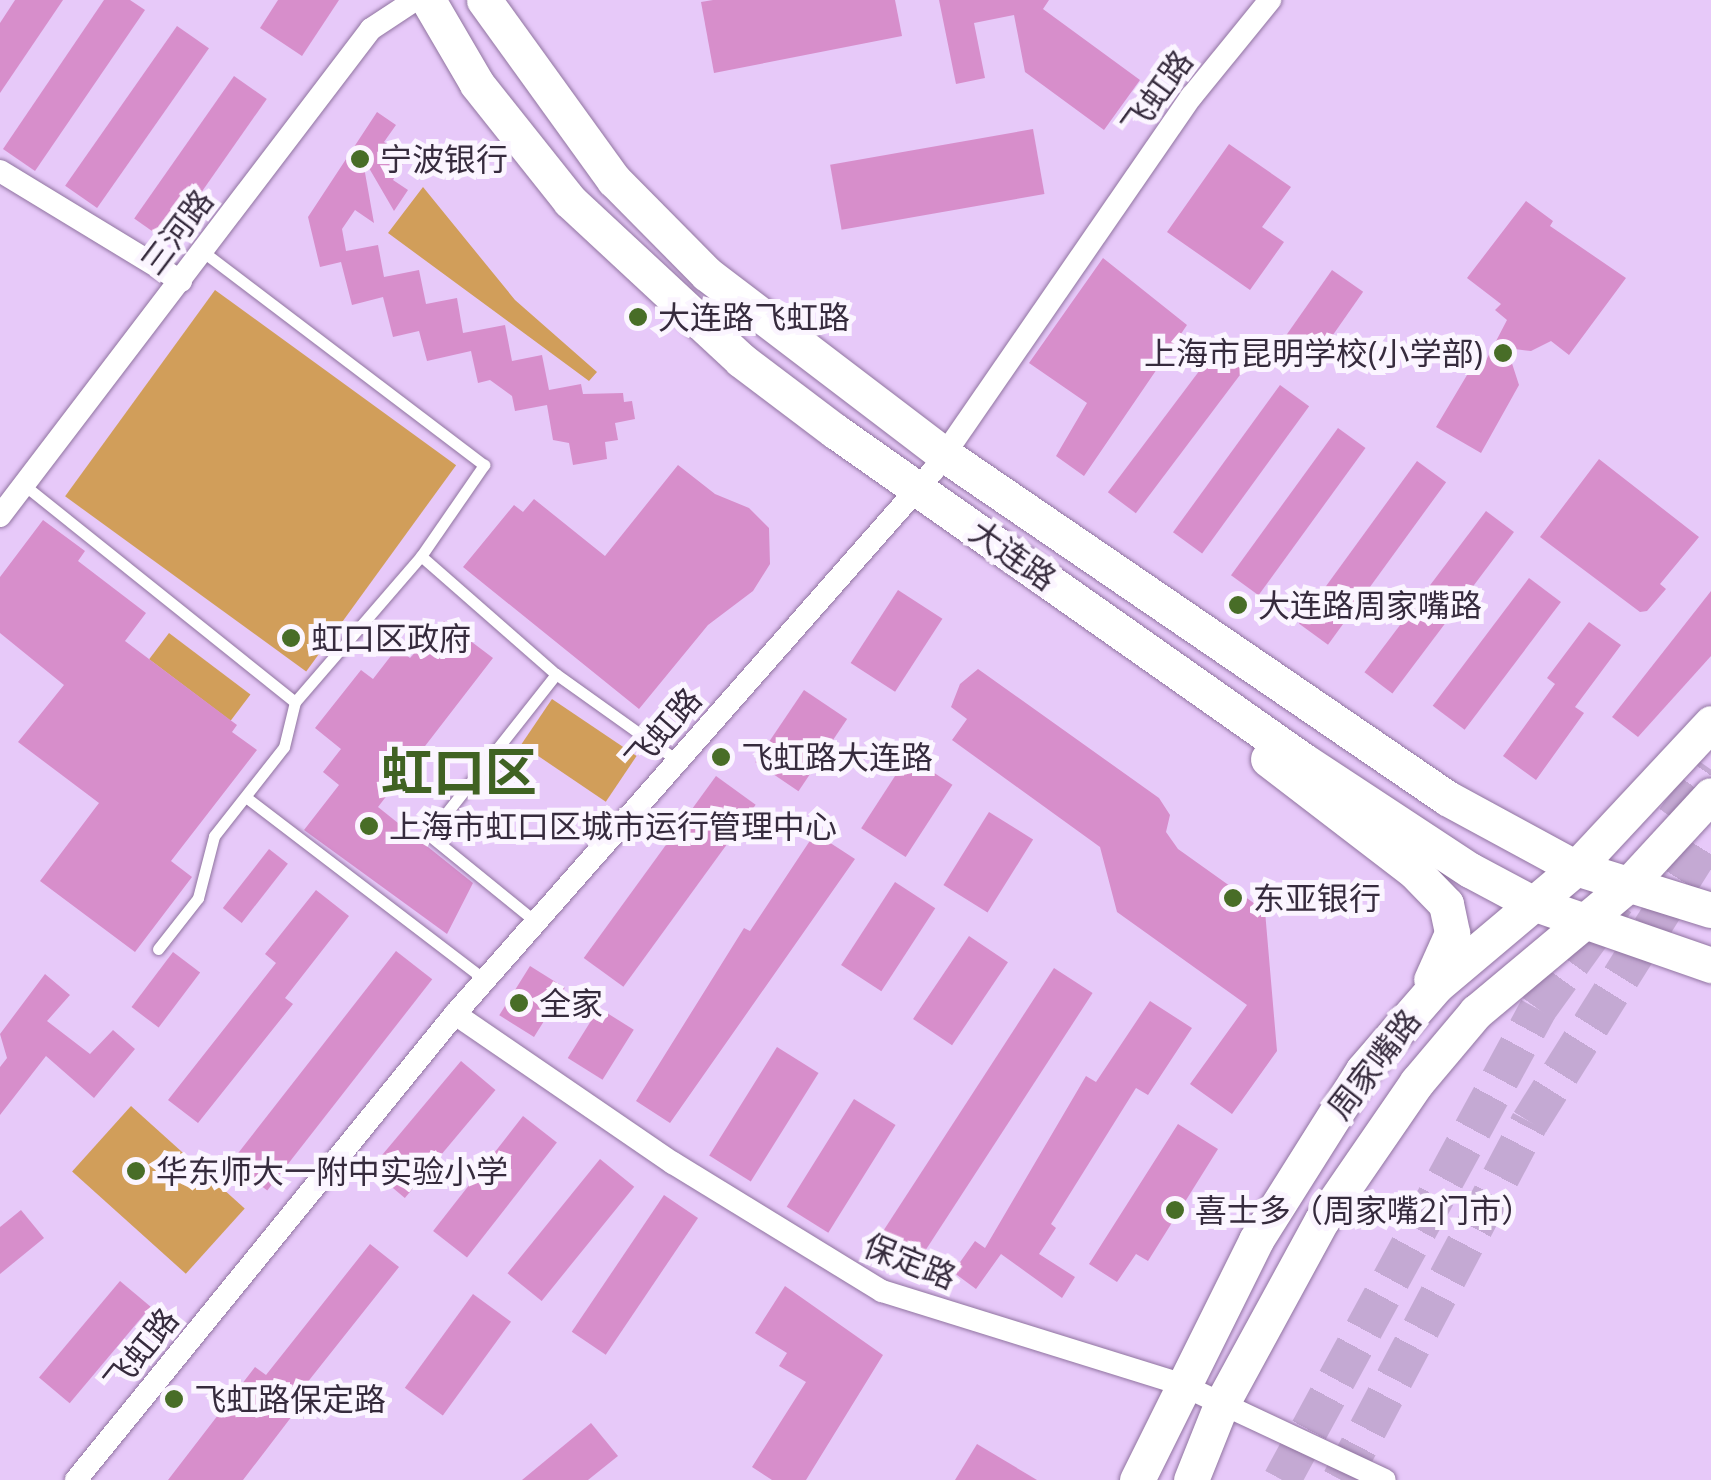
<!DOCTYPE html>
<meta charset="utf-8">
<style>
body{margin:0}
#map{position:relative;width:1711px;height:1480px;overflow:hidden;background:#e7c9f9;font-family:"Open Sans","Noto Sans SC",sans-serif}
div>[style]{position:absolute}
.green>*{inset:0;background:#d19e5a;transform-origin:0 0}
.building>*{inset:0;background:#d78ecb;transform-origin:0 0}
.trunk-tunnel>*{height:38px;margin-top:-19px;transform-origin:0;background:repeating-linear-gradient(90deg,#c4a9d3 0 38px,transparent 0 57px)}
.roads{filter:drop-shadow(0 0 2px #9074a0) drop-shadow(0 0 2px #9074a0)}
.service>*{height:11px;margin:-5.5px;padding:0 5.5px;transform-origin:5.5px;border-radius:5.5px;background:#fff}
.minor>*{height:22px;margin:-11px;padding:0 11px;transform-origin:11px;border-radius:11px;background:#fff}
.primary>*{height:35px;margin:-17.5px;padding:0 17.5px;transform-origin:17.5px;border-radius:17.5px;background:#fff}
.dots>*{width:28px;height:28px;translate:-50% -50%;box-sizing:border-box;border:5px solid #fbf5ff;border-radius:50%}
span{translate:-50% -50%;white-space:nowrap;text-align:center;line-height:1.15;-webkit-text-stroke:10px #fbf5ff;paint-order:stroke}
.street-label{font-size:32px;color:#362b3d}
.poi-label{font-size:32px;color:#362b3d}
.left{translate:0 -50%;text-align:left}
.right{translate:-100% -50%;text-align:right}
.town-label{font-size:52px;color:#406223;font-weight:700}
</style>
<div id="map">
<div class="green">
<i style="clip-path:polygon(423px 187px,515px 300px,597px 372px,589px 381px,388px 233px)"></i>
<i style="left:215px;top:290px;width:298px;height:255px;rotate:36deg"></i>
<i style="left:169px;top:633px;width:102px;height:33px;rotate:37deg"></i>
<i style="left:552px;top:699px;width:102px;height:55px;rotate:34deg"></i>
<i style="left:131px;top:1106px;width:153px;height:88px;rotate:42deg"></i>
</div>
<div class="building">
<i style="clip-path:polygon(15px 0,63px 0,0 93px,0 23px)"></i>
<i style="clip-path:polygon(104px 0,130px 0,145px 10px,35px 171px,3px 149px)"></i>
<i style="clip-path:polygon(278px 0,339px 0,302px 56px,260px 28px)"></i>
<i style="clip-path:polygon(713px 0,895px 0,902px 36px,714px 73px,701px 2px)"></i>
<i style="clip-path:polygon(939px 0,1049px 0,1043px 9px,1140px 80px,1104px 130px,1025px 72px,1014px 15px,974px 23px,985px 78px,956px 84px)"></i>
<i style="left:177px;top:26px;width:39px;height:195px;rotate:35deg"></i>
<i style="left:234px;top:76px;width:40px;height:174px;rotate:35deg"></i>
<i style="clip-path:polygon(377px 112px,396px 125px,384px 142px,407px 157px,393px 180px,408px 190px,394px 211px,362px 156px,374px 223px,355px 210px,342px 229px,346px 251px,378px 245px,384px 277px,419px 270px,426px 304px,457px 298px,463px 333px,505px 325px,512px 361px,542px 355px,549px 390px,581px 384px,583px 394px,623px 393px,624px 402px,632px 401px,635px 419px,615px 423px,618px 440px,605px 442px,607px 459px,573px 465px,569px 443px,553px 440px,547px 405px,515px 411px,512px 396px,490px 380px,478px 383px,471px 351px,427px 361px,419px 331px,393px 337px,383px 297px,352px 305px,341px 262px,320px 267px,308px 217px)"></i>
<i style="left:1033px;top:129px;width:66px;height:206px;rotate:80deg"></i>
<i style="clip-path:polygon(1229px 144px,1291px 187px,1262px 227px,1284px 242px,1250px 290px,1167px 232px)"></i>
<i style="clip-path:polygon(1526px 201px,1553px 221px,1550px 226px,1626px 278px,1569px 355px,1551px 341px,1531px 351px,1507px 348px,1519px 385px,1481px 453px,1436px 427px,1473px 365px,1481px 370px,1507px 320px,1495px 310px,1501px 304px,1467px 278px)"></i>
<i style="clip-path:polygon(1103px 258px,1187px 325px,1084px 476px,1056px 456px,1087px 403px,1029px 363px)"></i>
<i style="left:1332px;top:270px;width:38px;height:92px;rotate:35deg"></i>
<i style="left:1218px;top:346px;width:35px;height:183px;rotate:37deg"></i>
<i style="left:1280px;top:385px;width:36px;height:182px;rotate:36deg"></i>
<i style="left:1338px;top:428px;width:34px;height:182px;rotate:36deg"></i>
<i style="clip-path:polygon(1599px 459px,1699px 537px,1660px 584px,1666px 589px,1647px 611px,1640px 612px,1540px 537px)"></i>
<i style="left:1417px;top:461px;width:36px;height:201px;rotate:36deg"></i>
<i style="clip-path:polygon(678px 465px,715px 494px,749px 508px,769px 528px,770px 564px,753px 591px,708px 625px,639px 709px,463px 567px,514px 505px,523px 512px,534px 499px,605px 556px)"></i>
<i style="left:1486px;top:511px;width:35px;height:202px;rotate:37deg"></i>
<i style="clip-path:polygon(43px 520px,85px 551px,78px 561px,146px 613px,125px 641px,237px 725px,232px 732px,257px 750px,171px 861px,192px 877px,135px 952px,40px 881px,99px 803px,18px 742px,64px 685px,0 633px,0 577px)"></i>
<i style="left:1529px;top:578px;width:40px;height:160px;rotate:37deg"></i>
<i style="left:898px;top:590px;width:53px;height:87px;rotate:33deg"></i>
<i style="clip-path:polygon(1711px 591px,1711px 656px,1638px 737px,1612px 717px)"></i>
<i style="clip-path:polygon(444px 621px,493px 658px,378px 807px,473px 883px,447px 934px,304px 830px,339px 785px,323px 772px,341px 749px,315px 728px,361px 670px,373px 679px,397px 648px,410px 658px)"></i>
<i style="clip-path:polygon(1589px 622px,1621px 645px,1575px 707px,1584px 713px,1536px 780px,1503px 756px,1555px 684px,1547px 678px)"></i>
<i style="clip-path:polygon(978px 669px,1159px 798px,1170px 815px,1166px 832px,1178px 849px,1265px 911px,1277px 1051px,1232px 1114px,1190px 1084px,1247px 1005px,1117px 912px,1100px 847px,952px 740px,967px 719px,951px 707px,960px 684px)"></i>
<i style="left:804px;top:690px;width:52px;height:87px;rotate:34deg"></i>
<i style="left:908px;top:756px;width:53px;height:86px;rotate:33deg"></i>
<i style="left:716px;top:776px;width:49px;height:225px;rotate:36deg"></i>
<i style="left:989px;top:812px;width:52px;height:86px;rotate:32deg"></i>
<i style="clip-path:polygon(815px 833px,855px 859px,670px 1123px,636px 1101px,744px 928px,750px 931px)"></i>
<i style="left:269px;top:849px;width:24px;height:75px;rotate:38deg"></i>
<i style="left:895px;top:882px;width:48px;height:99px;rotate:33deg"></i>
<i style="clip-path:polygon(316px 890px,349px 916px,285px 998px,293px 1004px,198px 1123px,168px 1100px,276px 963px,265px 954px)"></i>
<i style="left:969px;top:936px;width:47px;height:100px;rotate:34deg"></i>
<i style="left:396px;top:951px;width:46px;height:268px;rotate:38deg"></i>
<i style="left:173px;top:952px;width:34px;height:69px;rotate:37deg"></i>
<i style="left:530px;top:966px;width:41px;height:58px;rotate:32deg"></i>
<i style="left:1054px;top:968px;width:46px;height:330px;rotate:33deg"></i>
<i style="clip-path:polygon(45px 974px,70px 995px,47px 1021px,90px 1054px,113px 1030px,135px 1049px,94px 1098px,46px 1056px,0 1115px,0 1067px,7px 1058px,0 1034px)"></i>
<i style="clip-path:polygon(1150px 1001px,1192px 1028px,1148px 1095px,1136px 1088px,1051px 1224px,1056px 1228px,1039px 1254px,1075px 1277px,1062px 1298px,1001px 1254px,976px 1289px,953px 1272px,975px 1241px,985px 1248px,1086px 1076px,1096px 1082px)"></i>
<i style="left:599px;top:1008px;width:41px;height:59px;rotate:32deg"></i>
<i style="left:777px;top:1047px;width:49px;height:128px;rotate:32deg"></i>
<i style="left:461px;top:1061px;width:45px;height:141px;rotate:40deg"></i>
<i style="left:854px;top:1099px;width:49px;height:127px;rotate:32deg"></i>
<i style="left:523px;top:1116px;width:43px;height:146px;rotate:38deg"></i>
<i style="clip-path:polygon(1178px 1124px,1218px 1149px,1148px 1261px,1136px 1254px,1117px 1282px,1089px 1264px)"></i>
<i style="left:600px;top:1159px;width:44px;height:147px;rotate:39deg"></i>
<i style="left:664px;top:1195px;width:41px;height:165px;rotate:34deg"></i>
<i style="clip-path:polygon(21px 1210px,44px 1238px,0 1274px,0 1227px)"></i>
<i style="clip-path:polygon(370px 1244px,399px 1267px,295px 1398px,302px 1403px,243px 1480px,168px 1480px,255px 1367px,266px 1375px)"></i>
<i style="left:120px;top:1281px;width:40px;height:126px;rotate:40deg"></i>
<i style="clip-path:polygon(785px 1286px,883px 1355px,806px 1480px,772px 1480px,752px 1467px,806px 1382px,779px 1366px,787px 1353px,755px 1333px)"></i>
<i style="left:473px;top:1294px;width:47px;height:116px;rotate:36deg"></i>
<i style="clip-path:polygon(591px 1423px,618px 1456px,588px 1480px,522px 1480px)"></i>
<i style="clip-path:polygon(977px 1444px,1037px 1480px,955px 1480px)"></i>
</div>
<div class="trunk-tunnel">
<i style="left:1675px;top:820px;width:62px;rotate:-54.8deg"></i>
<i style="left:1282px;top:1480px;width:536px;rotate:-61.47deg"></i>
<i style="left:1538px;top:1009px;width:133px;rotate:-54.2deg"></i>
<i style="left:1341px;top:1480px;width:405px;rotate:-62.2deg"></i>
<i style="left:1530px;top:1122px;width:341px;rotate:-57.9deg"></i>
</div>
<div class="roads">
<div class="service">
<i style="left:24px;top:485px;width:347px;rotate:38.7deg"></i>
<i style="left:421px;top:556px;width:179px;rotate:41.2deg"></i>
<i style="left:247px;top:798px;width:300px;rotate:37.4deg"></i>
<i style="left:536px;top:922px;width:138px;rotate:-140.9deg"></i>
<i style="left:429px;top:835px;width:205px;rotate:-51.7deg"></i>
<i style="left:556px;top:674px;width:150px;rotate:35.5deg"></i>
<i style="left:158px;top:949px;width:65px;rotate:-51.9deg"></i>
<i style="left:198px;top:898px;width:64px;rotate:-75.5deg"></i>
<i style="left:214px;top:836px;width:113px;rotate:-51.8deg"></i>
<i style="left:284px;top:747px;width:46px;rotate:-76.3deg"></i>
<i style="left:295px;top:702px;width:193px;rotate:-49.2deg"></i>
<i style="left:421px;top:556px;width:111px;rotate:-55.3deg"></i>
<i style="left:484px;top:465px;width:353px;rotate:-142.8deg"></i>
</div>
<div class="minor">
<i style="left:0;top:171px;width:212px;rotate:31.3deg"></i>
<i style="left:0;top:516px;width:612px;rotate:-52.7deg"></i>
<i style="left:371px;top:29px;width:53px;rotate:-33.4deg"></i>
<i style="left:455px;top:1014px;width:264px;rotate:34.4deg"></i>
<i style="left:673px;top:1163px;width:245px;rotate:31.5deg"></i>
<i style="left:882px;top:1291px;width:312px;rotate:17.3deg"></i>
<i style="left:1180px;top:1384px;width:226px;rotate:25.1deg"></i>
<i style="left:76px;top:1480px;width:601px;rotate:-50.88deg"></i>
<i style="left:455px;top:1014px;width:723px;rotate:-48.64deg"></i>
<i style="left:933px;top:471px;width:456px;rotate:-55.4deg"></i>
<i style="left:1192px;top:96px;width:124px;rotate:-50.9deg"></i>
</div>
<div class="primary">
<i style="left:428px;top:0;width:97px;rotate:59.7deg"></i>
<i style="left:477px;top:84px;width:149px;rotate:51.5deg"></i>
<i style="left:570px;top:201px;width:233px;rotate:42.9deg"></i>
<i style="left:741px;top:360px;width:118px;rotate:37.1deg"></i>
<i style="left:835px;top:431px;width:573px;rotate:35.13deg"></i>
<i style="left:1304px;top:761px;width:199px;rotate:33.3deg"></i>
<i style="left:1470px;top:870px;width:68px;rotate:28.1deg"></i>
<i style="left:1530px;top:902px;width:192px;rotate:19.2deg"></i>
<i style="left:484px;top:0;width:222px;rotate:54.2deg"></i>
<i style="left:614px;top:180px;width:132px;rotate:45.3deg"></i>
<i style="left:707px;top:274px;width:299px;rotate:37.3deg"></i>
<i style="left:945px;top:455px;width:608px;rotate:34.34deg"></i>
<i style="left:1447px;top:798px;width:147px;rotate:28.5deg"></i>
<i style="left:1576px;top:868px;width:141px;rotate:17.3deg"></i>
<i style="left:1268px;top:759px;width:184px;rotate:37.5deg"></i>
<i style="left:1414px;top:871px;width:46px;rotate:45.9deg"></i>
<i style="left:1446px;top:904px;width:30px;rotate:78deg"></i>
<i style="left:1452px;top:933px;width:51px;rotate:114.1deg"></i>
<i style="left:1137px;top:1480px;width:268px;rotate:-63.6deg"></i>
<i style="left:1256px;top:1240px;width:201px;rotate:-57.8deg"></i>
<i style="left:1363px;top:1070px;width:113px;rotate:-49deg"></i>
<i style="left:1437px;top:985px;width:182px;rotate:-40.1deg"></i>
<i style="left:1576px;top:868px;width:198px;rotate:-47deg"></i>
<i style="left:1191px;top:1480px;width:81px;rotate:-68.2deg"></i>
<i style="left:1221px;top:1405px;width:211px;rotate:-61.4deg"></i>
<i style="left:1322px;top:1220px;width:168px;rotate:-55.5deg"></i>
<i style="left:1417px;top:1082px;width:92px;rotate:-49.9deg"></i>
<i style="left:1476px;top:1012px;width:198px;rotate:-39.9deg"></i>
<i style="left:1628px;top:885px;width:122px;rotate:-47.3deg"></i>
</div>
</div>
<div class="dots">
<i style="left:360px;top:159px;background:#486d27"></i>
<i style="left:638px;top:317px;background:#486d27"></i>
<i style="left:1503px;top:353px;background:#486d27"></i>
<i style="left:1238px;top:605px;background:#486d27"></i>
<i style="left:291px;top:638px;background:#486d27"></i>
<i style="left:721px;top:757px;background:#486d27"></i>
<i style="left:369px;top:826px;background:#486d27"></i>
<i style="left:1233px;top:898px;background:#486d27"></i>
<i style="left:519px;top:1003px;background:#486d27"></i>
<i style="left:136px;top:1171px;background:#486d27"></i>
<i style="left:1175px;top:1210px;background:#486d27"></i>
<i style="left:174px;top:1399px;background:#486d27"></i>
</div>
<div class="street-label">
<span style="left:1157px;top:93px;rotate:-54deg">飞虹路</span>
<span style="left:177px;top:232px;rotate:-53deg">三河路</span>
<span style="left:1013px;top:555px;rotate:35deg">大连路</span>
<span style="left:663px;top:729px;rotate:-49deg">飞虹路</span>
<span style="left:1374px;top:1064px;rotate:-52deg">周家嘴路</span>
<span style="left:910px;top:1261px;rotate:22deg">保定路</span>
<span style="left:141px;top:1350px;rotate:-51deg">飞虹路</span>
</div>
<div class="poi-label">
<span class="left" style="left:380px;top:159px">宁波银行</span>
<span class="left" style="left:658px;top:317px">大连路飞虹路</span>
<span class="right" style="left:1483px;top:353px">上海市昆明学校(小学部)</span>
<span class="left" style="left:1258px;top:605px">大连路周家嘴路</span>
<span class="left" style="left:311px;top:638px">虹口区政府</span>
<span class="left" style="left:741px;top:757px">飞虹路大连路</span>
<span class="left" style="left:389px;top:826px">上海市虹口区城市运行管理中心</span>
<span class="left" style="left:1253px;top:898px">东亚银行</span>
<span class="left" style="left:539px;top:1003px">全家</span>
<span class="left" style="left:156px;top:1171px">华东师大一附中实验小学</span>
<span class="left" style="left:1195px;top:1210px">喜士多（周家嘴2门市）</span>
<span class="left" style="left:194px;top:1399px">飞虹路保定路</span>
</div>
<div class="town-label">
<span style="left:459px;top:771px">虹口区</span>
</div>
</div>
